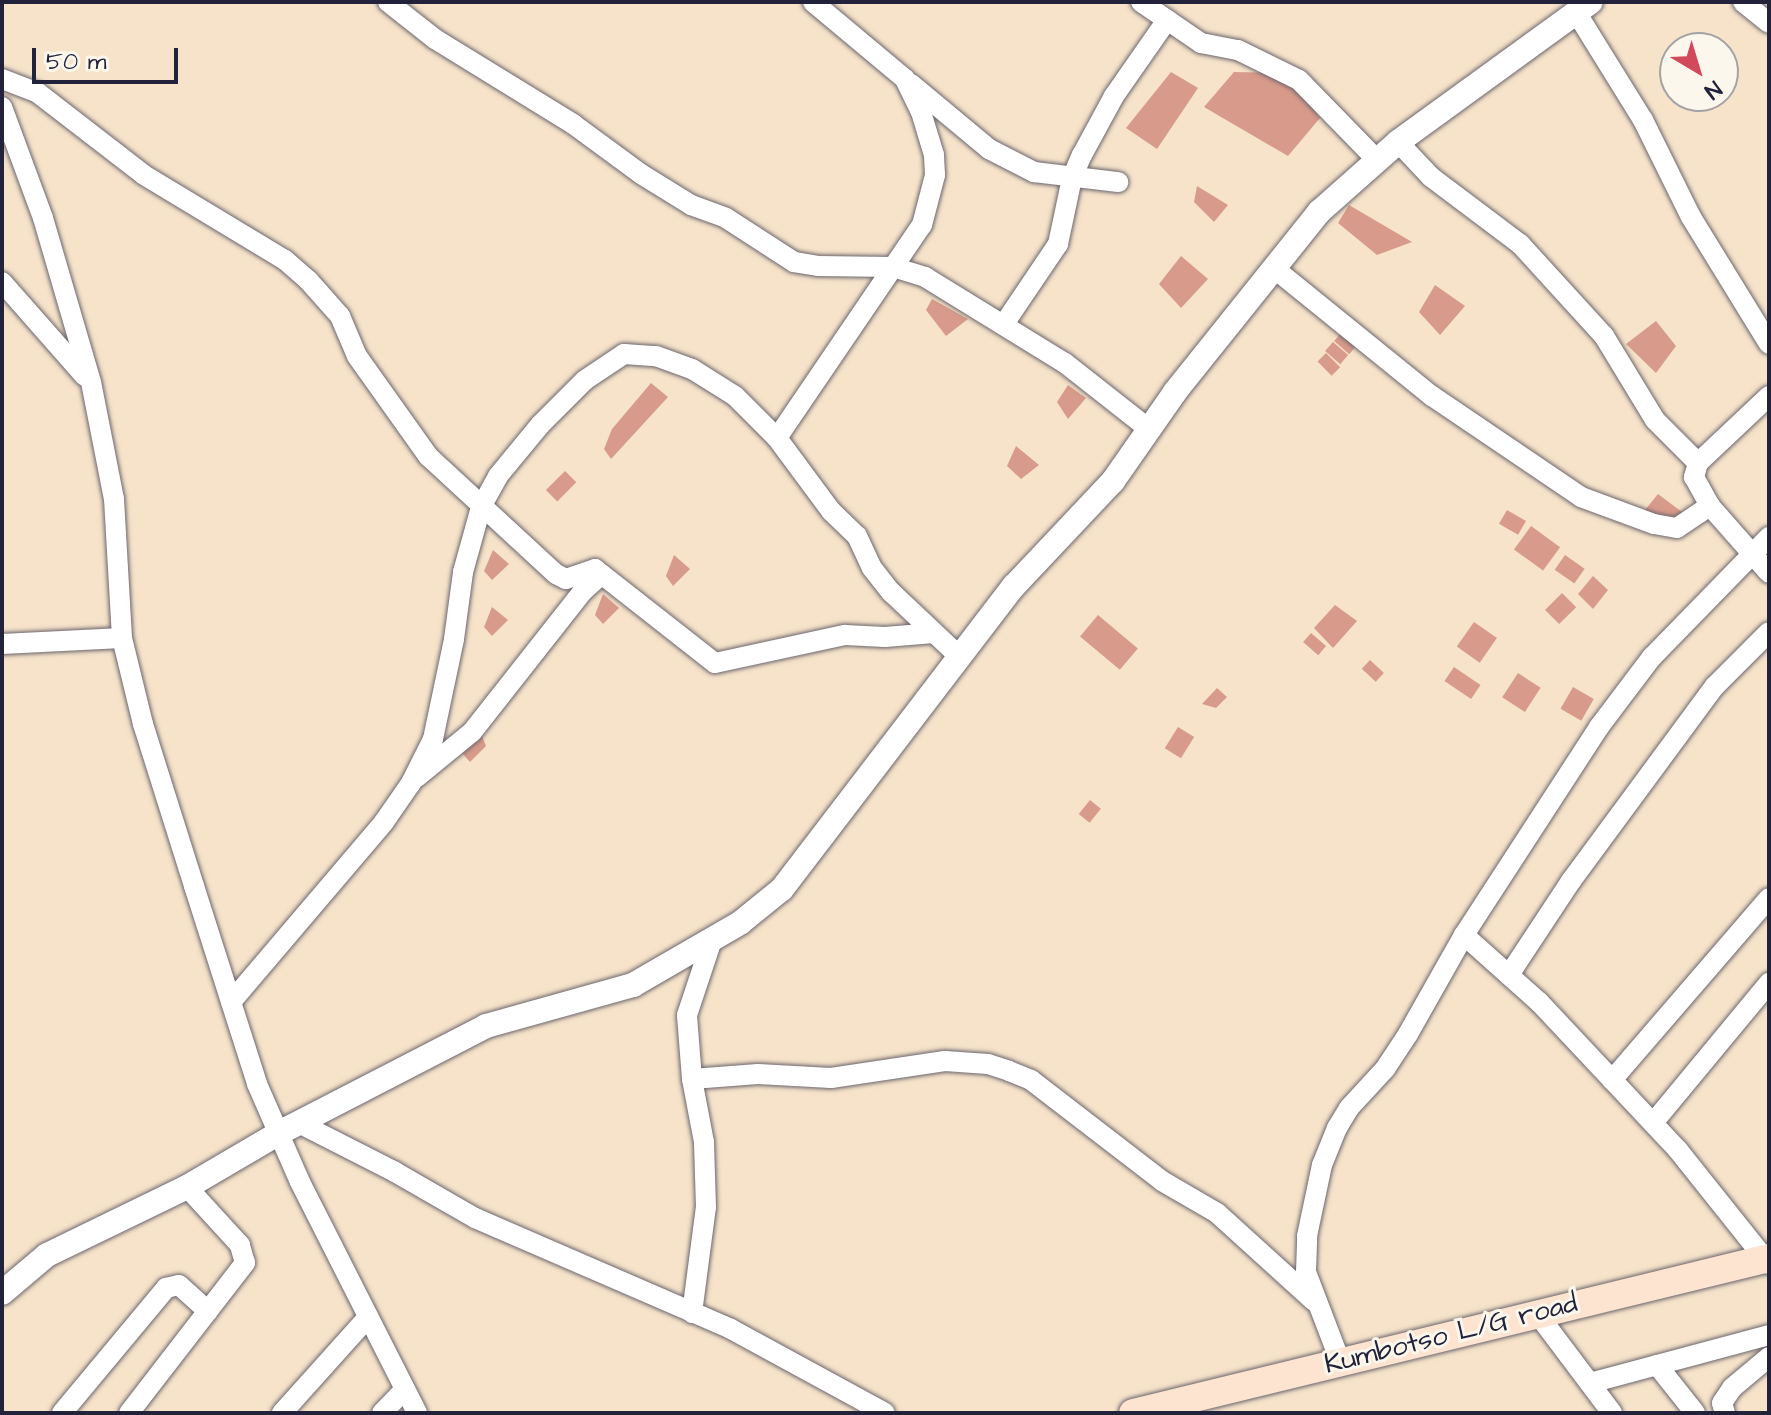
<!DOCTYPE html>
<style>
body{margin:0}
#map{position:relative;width:1771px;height:1415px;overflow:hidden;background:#f6e3ca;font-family:"Architects Daughter",sans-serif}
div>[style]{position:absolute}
.building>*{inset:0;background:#d89b8b;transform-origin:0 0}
.roads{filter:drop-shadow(0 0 2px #6c666d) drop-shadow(0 0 2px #6c666d)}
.minor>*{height:20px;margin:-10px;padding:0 10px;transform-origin:10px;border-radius:10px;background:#fff}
.tertiary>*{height:24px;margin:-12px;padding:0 12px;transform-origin:12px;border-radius:12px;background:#fff}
.secondary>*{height:28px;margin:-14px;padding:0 14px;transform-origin:14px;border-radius:14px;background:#fde4d1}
span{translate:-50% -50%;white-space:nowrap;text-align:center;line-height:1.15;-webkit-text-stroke:6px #fbf7ec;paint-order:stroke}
.street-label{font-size:28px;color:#22223b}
.frame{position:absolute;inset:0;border:4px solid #22223b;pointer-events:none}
.north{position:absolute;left:1659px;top:32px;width:80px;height:80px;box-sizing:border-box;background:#fbf7ec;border:2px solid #a4a2a5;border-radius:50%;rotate:142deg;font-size:22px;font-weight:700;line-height:32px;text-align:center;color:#22223b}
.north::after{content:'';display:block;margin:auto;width:28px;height:36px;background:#d1495b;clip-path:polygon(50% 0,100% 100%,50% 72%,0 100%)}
.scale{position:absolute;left:32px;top:48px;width:146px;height:36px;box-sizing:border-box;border:4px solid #22223b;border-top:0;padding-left:10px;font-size:24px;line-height:28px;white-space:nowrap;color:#22223b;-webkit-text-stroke:6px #fbf7ec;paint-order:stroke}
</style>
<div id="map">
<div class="building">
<i style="clip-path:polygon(1171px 72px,1198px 88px,1157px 149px,1126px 128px)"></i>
<i style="clip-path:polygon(1234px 72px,1287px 73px,1320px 118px,1288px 156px,1204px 107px)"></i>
<i style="clip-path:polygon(1197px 186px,1228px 205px,1214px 222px,1194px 202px)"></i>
<i style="clip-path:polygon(1349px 205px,1412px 242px,1377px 255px,1338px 223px)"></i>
<i style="clip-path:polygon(1181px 256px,1208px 279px,1181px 308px,1159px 284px)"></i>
<i style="clip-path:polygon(1435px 285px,1465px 306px,1440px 335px,1419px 312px)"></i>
<i style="clip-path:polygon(932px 299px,968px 319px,946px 336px,926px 310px)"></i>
<i style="clip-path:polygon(1656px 321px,1676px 346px,1656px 373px,1626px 344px)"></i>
<i style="left:1342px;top:332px;width:20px;height:12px;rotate:41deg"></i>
<i style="left:1333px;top:342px;width:20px;height:12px;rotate:41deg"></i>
<i style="left:1326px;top:353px;width:20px;height:12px;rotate:45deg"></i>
<i style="clip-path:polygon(651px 383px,668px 397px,611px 459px,604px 449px,612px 429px)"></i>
<i style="clip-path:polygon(1068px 385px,1086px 398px,1068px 419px,1057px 402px)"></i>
<i style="clip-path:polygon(1016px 446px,1039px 465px,1021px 479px,1007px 466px)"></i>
<i style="left:565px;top:471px;width:16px;height:27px;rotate:45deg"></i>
<i style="clip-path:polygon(1658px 494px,1682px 512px,1670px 520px,1645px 510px)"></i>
<i style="left:1507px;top:510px;width:22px;height:16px;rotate:30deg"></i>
<i style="left:1531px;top:526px;width:36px;height:29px;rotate:36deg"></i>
<i style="clip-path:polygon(493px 550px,509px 564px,492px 580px,484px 571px)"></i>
<i style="clip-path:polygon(674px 555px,690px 569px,673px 586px,666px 576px)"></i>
<i style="left:1565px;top:555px;width:24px;height:18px;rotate:35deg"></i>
<i style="clip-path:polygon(1593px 576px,1608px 590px,1593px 609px,1578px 594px)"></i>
<i style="left:1562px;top:593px;width:20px;height:24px;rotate:45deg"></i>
<i style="clip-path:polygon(603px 594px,619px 608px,603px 624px,595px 615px)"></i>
<i style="clip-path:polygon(1335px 605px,1357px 621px,1333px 648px,1314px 628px)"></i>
<i style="clip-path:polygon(492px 607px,508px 620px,492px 636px,484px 627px)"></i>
<i style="left:1098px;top:615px;width:52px;height:28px;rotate:40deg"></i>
<i style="left:1474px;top:622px;width:28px;height:30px;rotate:35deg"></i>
<i style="left:1311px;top:633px;width:20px;height:12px;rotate:41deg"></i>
<i style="left:1370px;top:660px;width:19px;height:12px;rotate:43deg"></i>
<i style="left:1454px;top:667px;width:32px;height:17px;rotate:34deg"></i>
<i style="left:1518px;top:673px;width:27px;height:29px;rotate:33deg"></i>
<i style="left:1573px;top:687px;width:24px;height:25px;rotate:30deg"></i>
<i style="clip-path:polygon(1217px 688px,1227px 697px,1216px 708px,1202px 704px)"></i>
<i style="left:1178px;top:727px;width:19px;height:25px;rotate:32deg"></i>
<i style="clip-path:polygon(480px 731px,486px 746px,470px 762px,462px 753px)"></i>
<i style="left:1090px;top:800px;width:14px;height:18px;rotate:39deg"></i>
</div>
<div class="roads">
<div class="minor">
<i style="left:388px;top:2px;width:60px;rotate:38.2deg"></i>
<i style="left:435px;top:39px;width:162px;rotate:31.6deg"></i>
<i style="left:573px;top:124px;width:84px;rotate:36.3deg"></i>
<i style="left:641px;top:174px;width:59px;rotate:31.8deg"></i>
<i style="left:691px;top:205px;width:37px;rotate:20deg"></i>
<i style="left:726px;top:218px;width:81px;rotate:32.9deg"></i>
<i style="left:794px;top:262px;width:24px;rotate:9deg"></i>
<i style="left:818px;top:266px;width:75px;rotate:0.8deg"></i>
<i style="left:893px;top:267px;width:34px;rotate:17deg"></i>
<i style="left:925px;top:277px;width:164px;rotate:31.6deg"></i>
<i style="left:1065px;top:363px;width:107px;rotate:38.2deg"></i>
<i style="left:1141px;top:2px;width:73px;rotate:34.3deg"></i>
<i style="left:1201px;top:43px;width:38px;rotate:11deg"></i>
<i style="left:1238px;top:50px;width:68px;rotate:26.2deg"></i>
<i style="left:1299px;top:80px;width:112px;rotate:45.7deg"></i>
<i style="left:1743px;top:2px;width:33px;rotate:39deg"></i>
<i style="left:1576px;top:12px;width:127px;rotate:58.2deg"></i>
<i style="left:1643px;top:120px;width:108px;rotate:63.7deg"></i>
<i style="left:1691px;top:217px;width:149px;rotate:58.4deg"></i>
<i style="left:2px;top:79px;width:39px;rotate:21deg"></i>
<i style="left:38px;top:93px;width:134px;rotate:37.7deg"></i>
<i style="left:144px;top:175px;width:165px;rotate:31.1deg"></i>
<i style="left:285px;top:260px;width:30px;rotate:41deg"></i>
<i style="left:308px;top:280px;width:48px;rotate:48.4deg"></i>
<i style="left:340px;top:316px;width:43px;rotate:67deg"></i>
<i style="left:357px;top:356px;width:123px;rotate:54.6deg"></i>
<i style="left:428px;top:456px;width:174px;rotate:42.7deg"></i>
<i style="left:556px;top:574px;width:11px;rotate:27deg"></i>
<i style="left:566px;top:579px;width:31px;rotate:-19deg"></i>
<i style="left:595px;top:569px;width:152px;rotate:38.1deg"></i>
<i style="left:715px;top:663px;width:133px;rotate:-12.2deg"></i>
<i style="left:845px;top:635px;width:40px;rotate:2.9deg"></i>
<i style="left:885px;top:637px;width:49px;rotate:-4.7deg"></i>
<i style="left:911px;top:84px;width:102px;rotate:39.8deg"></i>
<i style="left:989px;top:149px;width:51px;rotate:27.1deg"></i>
<i style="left:1034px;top:172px;width:85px;rotate:6.8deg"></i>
<i style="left:2px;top:107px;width:118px;rotate:69.7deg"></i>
<i style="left:43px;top:218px;width:171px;rotate:73.7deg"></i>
<i style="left:91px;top:382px;width:119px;rotate:78.9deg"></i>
<i style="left:114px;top:499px;width:139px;rotate:86.7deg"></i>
<i style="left:122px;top:638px;width:89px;rotate:76.3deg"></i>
<i style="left:143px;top:724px;width:170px;rotate:72.5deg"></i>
<i style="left:194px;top:886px;width:208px;rotate:72.3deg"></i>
<i style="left:257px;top:1084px;width:107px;rotate:66.3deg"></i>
<i style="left:300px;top:1182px;width:259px;rotate:63.1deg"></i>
<i style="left:1398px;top:142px;width:48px;rotate:46.7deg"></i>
<i style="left:1431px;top:177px;width:111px;rotate:37deg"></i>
<i style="left:1520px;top:244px;width:125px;rotate:47.6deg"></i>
<i style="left:1604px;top:336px;width:98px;rotate:58.7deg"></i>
<i style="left:1655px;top:420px;width:61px;rotate:45deg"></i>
<i style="left:1275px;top:269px;width:202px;rotate:39deg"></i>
<i style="left:1432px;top:396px;width:180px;rotate:34.1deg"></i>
<i style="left:1581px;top:497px;width:78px;rotate:20.3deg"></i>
<i style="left:1654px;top:524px;width:23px;rotate:10deg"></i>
<i style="left:1677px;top:528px;width:40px;rotate:-34deg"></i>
<i style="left:2px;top:282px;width:125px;rotate:48.6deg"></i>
<i style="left:1004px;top:324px;width:97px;rotate:-56deg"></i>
<i style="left:1058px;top:244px;width:67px;rotate:-78deg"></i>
<i style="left:1072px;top:178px;width:25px;rotate:-67deg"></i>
<i style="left:1082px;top:155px;width:67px;rotate:-61.5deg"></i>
<i style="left:1114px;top:96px;width:93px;rotate:-55.1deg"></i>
<i style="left:1769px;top:396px;width:98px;rotate:136.7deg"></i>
<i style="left:1698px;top:463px;width:15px;rotate:106deg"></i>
<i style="left:1694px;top:477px;width:33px;rotate:61deg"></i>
<i style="left:1710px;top:506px;width:89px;rotate:48.6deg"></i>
<i style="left:777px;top:438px;width:258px;rotate:-55.8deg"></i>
<i style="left:922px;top:225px;width:52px;rotate:-75.4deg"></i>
<i style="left:935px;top:175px;width:20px;rotate:-93deg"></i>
<i style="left:934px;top:155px;width:45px;rotate:-106.8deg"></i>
<i style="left:921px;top:112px;width:37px;rotate:-116deg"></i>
<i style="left:905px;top:79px;width:120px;rotate:-140.1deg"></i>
<i style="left:2px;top:644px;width:120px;rotate:-2.9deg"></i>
<i style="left:417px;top:777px;width:71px;rotate:-39.3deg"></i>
<i style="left:472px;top:732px;width:179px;rotate:-51.8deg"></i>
<i style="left:583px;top:591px;width:25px;rotate:-42deg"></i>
<i style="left:1464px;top:935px;width:101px;rotate:41.8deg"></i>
<i style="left:1539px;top:1002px;width:203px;rotate:46.8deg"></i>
<i style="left:1678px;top:1150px;width:146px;rotate:51.4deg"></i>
<i style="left:1509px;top:975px;width:113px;rotate:-56.6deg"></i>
<i style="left:1571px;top:881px;width:242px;rotate:-53.6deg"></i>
<i style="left:1715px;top:686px;width:76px;rotate:-45deg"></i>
<i style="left:231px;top:1002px;width:236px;rotate:-49.6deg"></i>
<i style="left:384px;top:822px;width:47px;rotate:-55.3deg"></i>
<i style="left:411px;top:783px;width:49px;rotate:-63.4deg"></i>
<i style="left:433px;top:739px;width:102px;rotate:-78.1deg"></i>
<i style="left:454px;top:639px;width:68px;rotate:-82.3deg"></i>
<i style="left:463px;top:572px;width:67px;rotate:-74.5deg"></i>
<i style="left:481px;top:507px;width:35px;rotate:-61deg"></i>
<i style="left:498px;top:476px;width:66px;rotate:-50.5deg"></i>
<i style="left:540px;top:425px;width:64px;rotate:-45deg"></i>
<i style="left:585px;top:380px;width:47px;rotate:-33.7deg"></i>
<i style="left:624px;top:354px;width:32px;rotate:4deg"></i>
<i style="left:656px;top:356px;width:38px;rotate:20deg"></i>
<i style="left:692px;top:369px;width:51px;rotate:32.1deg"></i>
<i style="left:735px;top:396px;width:59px;rotate:45deg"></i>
<i style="left:777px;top:438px;width:91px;rotate:53.5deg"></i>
<i style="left:831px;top:511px;width:36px;rotate:44deg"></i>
<i style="left:857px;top:536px;width:35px;rotate:65deg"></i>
<i style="left:872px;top:568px;width:31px;rotate:52deg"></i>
<i style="left:891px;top:592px;width:93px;rotate:43.3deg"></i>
<i style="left:692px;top:1079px;width:66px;rotate:-4.3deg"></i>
<i style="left:758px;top:1074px;width:73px;rotate:3.1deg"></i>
<i style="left:831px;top:1078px;width:115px;rotate:-8.5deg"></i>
<i style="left:945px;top:1061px;width:43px;rotate:4deg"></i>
<i style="left:988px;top:1064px;width:22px;rotate:18deg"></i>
<i style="left:1009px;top:1071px;width:24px;rotate:22deg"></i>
<i style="left:1031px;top:1080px;width:165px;rotate:37.6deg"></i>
<i style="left:1162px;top:1181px;width:64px;rotate:30.2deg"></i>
<i style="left:1217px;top:1213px;width:131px;rotate:42.2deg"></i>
<i style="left:1612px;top:1080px;width:240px;rotate:-49.2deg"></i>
<i style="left:299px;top:1123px;width:108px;rotate:27deg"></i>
<i style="left:395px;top:1172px;width:92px;rotate:29.9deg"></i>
<i style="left:475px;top:1218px;width:279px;rotate:23.4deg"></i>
<i style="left:731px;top:1329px;width:175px;rotate:28.6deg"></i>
<i style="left:1653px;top:1123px;width:182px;rotate:-50.4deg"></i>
<i style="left:1536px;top:1312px;width:126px;rotate:53deg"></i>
<i style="left:692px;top:1313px;width:107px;rotate:-82.5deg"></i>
<i style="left:706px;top:1207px;width:65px;rotate:-91.8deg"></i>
<i style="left:704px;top:1142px;width:64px;rotate:-100.8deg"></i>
<i style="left:692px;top:1079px;width:64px;rotate:-94.5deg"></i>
<i style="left:687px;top:1015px;width:79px;rotate:-71.6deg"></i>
<i style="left:1340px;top:1361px;width:95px;rotate:-110.9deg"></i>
<i style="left:1306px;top:1272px;width:36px;rotate:-88deg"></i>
<i style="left:1307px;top:1236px;width:73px;rotate:-78.1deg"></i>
<i style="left:1322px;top:1165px;width:40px;rotate:-68deg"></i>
<i style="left:1337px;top:1128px;width:23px;rotate:-59deg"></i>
<i style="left:1349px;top:1108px;width:53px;rotate:-47.3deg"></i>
<i style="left:1385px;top:1069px;width:42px;rotate:-56.7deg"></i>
<i style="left:1408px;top:1034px;width:114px;rotate:-60.5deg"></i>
<i style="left:1464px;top:935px;width:248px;rotate:-57deg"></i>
<i style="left:1599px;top:727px;width:88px;rotate:-52.9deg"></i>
<i style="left:1652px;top:657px;width:168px;rotate:-45.7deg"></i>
<i style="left:1657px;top:1365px;width:61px;rotate:51.6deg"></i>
<i style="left:1590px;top:1383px;width:185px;rotate:-15deg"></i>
<i style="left:62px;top:1413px;width:163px;rotate:-50.2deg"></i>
<i style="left:166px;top:1288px;width:13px;rotate:-13deg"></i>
<i style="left:179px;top:1285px;width:39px;rotate:42deg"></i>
<i style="left:129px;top:1413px;width:190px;rotate:-52.3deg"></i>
<i style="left:245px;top:1263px;width:19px;rotate:-106deg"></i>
<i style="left:240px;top:1245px;width:79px;rotate:-132.4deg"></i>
<i style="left:282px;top:1413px;width:129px;rotate:-48.1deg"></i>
<i style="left:382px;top:1413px;width:33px;rotate:-46deg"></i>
<i style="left:1725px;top:1413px;width:10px;rotate:-107deg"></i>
<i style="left:1722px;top:1403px;width:18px;rotate:-56deg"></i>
<i style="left:1732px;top:1388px;width:48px;rotate:-40deg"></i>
</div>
<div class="tertiary">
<i style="left:2px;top:1293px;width:59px;rotate:-40.2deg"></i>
<i style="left:47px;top:1255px;width:156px;rotate:-25.9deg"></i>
<i style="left:187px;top:1187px;width:107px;rotate:-30.4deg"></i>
<i style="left:279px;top:1133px;width:233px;rotate:-27.3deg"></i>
<i style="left:486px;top:1026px;width:153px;rotate:-15.6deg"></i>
<i style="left:633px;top:985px;width:124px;rotate:-30.1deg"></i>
<i style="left:740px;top:923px;width:54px;rotate:-39deg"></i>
<i style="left:782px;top:889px;width:382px;rotate:-52.6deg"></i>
<i style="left:1014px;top:586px;width:144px;rotate:-46.7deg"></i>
<i style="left:1113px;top:481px;width:108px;rotate:-55.1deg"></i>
<i style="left:1175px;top:392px;width:231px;rotate:-51.3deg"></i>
<i style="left:1319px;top:212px;width:106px;rotate:-41.5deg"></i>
<i style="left:1398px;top:142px;width:238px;rotate:-36deg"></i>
</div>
<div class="secondary">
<i style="left:1133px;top:1413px;width:655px;rotate:-13.7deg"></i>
</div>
</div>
<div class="street-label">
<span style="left:1451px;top:1334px;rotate:-14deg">Kumbotso L/G road</span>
</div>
<div class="frame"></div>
<div class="north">N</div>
<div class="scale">50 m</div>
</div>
